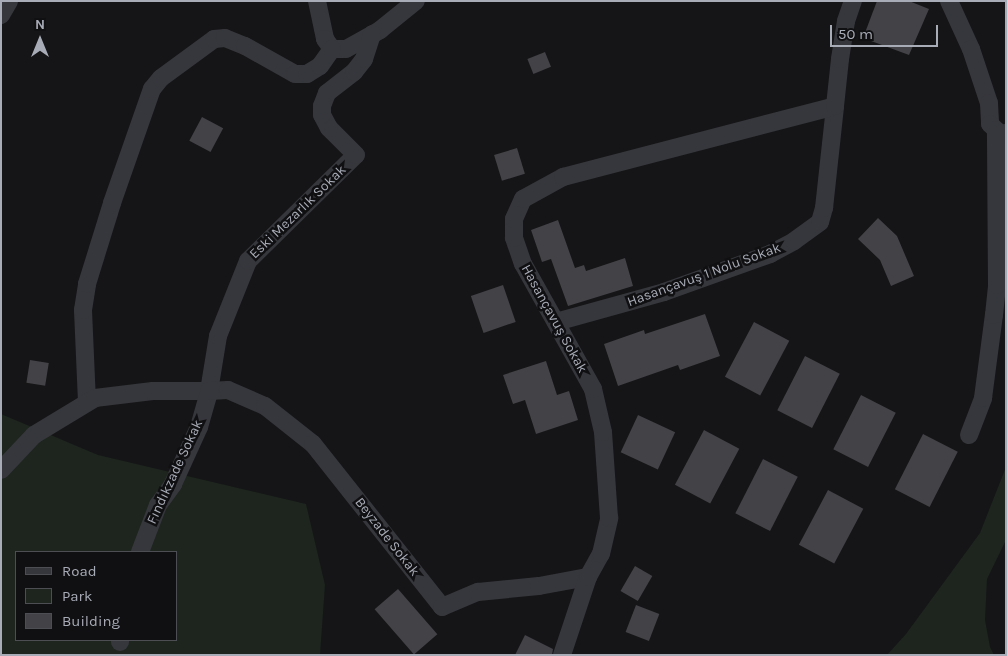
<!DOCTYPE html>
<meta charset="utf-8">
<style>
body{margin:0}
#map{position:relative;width:1007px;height:656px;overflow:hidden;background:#151517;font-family:Karla,sans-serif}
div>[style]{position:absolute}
.green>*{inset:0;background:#1d251e}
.building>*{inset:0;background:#424247;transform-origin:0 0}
.minor>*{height:18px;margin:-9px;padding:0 9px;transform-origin:9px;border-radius:9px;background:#36373c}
span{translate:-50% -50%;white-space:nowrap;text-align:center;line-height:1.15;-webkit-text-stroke:5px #101012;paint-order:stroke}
.street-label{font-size:14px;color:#a8acb7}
.frame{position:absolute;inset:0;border:2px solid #a8acb7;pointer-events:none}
.legend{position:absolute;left:15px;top:551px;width:162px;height:90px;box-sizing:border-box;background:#101012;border:1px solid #4d4e54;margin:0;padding:6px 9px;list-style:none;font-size:15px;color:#a8acb7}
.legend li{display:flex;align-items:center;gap:10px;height:25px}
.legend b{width:25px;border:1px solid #4d4e54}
.north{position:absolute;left:15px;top:15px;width:50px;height:50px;-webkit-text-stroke:4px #101012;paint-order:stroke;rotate:0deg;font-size:14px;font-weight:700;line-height:20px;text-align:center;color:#a8acb7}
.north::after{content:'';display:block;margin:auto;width:18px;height:22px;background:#a8acb7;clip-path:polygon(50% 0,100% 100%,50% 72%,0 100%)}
.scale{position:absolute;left:830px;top:25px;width:108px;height:22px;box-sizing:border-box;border:2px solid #a8acb7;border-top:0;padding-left:6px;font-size:15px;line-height:18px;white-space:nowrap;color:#a8acb7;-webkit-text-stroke:4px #101012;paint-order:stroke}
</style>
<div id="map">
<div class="green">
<i style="clip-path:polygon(evenodd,1px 414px,98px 455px,306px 504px,325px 585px,320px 655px,1px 655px,1px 414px,16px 552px,176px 552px,176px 640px,16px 640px,16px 552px)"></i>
<i style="clip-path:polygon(1006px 467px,1006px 540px,987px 579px,985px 620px,990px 647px,994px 655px,887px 655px,906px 634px,980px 533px)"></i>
</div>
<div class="building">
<i style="clip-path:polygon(877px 1px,909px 1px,929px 9px,909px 55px,863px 38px)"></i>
<i style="left:545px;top:52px;width:16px;height:19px;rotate:68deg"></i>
<i style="left:202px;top:117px;width:24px;height:27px;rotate:28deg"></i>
<i style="left:517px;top:148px;width:27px;height:24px;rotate:73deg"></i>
<i style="clip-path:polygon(878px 218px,897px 236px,914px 276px,891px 286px,880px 260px,858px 239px)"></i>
<i style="clip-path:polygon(558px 220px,575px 268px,584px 265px,586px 271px,625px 258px,633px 286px,568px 306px,551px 259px,542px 262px,531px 230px)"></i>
<i style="left:503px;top:285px;width:39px;height:34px;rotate:71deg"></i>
<i style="clip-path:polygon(705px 314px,720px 356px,680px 370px,678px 365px,618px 386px,604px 344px,644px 330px,645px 334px)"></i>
<i style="left:754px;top:322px;width:40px;height:62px;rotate:28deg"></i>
<i style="left:805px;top:356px;width:39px;height:61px;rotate:27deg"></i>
<i style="left:30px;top:360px;width:19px;height:23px;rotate:9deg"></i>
<i style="clip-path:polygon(546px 361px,557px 395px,569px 391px,578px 420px,536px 434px,525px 400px,513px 404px,503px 375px)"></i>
<i style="left:861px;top:395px;width:39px;height:61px;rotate:27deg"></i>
<i style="left:638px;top:415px;width:41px;height:41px;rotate:25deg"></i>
<i style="left:704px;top:430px;width:40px;height:62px;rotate:28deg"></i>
<i style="left:923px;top:434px;width:39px;height:62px;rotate:27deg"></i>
<i style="left:763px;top:459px;width:39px;height:61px;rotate:27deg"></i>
<i style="left:828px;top:490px;width:40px;height:62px;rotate:28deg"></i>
<i style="left:635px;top:566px;width:20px;height:29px;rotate:30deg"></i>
<i style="left:398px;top:589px;width:60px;height:31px;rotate:49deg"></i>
<i style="left:636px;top:605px;width:25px;height:29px;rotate:21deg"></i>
<i style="clip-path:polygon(525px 635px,553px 649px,552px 655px,515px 655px)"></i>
</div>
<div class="minor">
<i style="left:317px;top:1px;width:39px;rotate:78deg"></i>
<i style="left:325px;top:39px;width:12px;rotate:55deg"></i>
<i style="left:332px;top:49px;width:14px"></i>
<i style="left:346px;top:49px;width:39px;rotate:-29deg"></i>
<i style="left:380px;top:30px;width:46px;rotate:-38.9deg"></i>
<i style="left:949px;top:1px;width:53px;rotate:65.4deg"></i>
<i style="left:971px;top:49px;width:57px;rotate:71.6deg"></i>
<i style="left:989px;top:103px;width:21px;rotate:87deg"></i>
<i style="left:990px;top:124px;width:14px;rotate:45deg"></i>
<i style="left:1000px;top:134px;width:5px;rotate:-11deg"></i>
<i style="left:1px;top:15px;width:16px;rotate:-60deg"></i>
<i style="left:556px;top:322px;width:112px;rotate:-15.5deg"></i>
<i style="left:664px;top:292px;width:113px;rotate:-19.7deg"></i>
<i style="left:770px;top:254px;width:27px;rotate:-28deg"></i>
<i style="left:794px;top:241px;width:32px;rotate:-36deg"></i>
<i style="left:820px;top:222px;width:15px;rotate:-74deg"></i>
<i style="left:824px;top:208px;width:103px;rotate:-83.8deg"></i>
<i style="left:87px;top:402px;width:92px;rotate:-92.5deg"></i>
<i style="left:83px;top:310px;width:26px;rotate:-81deg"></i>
<i style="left:87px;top:284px;width:85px;rotate:-72.8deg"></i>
<i style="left:112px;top:203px;width:121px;rotate:-70.7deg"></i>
<i style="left:152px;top:89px;width:14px;rotate:-51deg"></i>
<i style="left:161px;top:78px;width:66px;rotate:-36.3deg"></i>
<i style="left:214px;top:39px;width:11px;rotate:-5deg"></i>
<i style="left:225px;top:38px;width:22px;rotate:22deg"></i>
<i style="left:245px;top:46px;width:57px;rotate:29.2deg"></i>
<i style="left:295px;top:74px;width:12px"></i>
<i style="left:307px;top:74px;width:15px;rotate:-32deg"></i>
<i style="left:320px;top:66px;width:21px;rotate:-55deg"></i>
<i style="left:969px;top:435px;width:40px;rotate:-69deg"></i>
<i style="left:983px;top:398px;width:84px;rotate:-82.5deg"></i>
<i style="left:994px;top:315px;width:30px;rotate:-84deg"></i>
<i style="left:997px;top:285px;width:155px;rotate:-90.4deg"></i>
<i style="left:1px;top:470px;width:48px;rotate:-46.7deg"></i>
<i style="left:34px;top:435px;width:71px;rotate:-31.2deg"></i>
<i style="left:95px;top:398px;width:58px;rotate:-6.9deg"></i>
<i style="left:153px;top:391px;width:56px"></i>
<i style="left:209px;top:391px;width:56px;rotate:-80.7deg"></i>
<i style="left:218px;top:336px;width:81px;rotate:-68.2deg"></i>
<i style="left:248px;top:261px;width:151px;rotate:-44.5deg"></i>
<i style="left:356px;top:155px;width:38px;rotate:-135deg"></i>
<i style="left:329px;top:128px;width:15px;rotate:-118deg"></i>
<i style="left:322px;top:115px;width:9px;rotate:-90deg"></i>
<i style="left:322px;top:106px;width:14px;rotate:-69deg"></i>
<i style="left:327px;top:93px;width:34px;rotate:-38deg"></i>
<i style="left:354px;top:72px;width:16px;rotate:-52deg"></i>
<i style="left:364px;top:59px;width:26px;rotate:-72deg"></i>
<i style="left:140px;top:552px;width:50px;rotate:-69deg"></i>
<i style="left:158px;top:505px;width:26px;rotate:-54deg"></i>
<i style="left:173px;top:484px;width:63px;rotate:-65.5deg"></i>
<i style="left:199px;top:427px;width:37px;rotate:-74deg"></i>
<i style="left:209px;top:391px;width:19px;rotate:-3deg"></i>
<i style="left:228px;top:390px;width:40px;rotate:23.4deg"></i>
<i style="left:265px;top:406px;width:61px;rotate:38.4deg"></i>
<i style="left:313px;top:444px;width:208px;rotate:51.6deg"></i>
<i style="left:442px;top:607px;width:39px;rotate:-23deg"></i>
<i style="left:478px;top:592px;width:61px;rotate:-5.6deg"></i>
<i style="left:539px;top:586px;width:50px;rotate:-10.4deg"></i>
<i style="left:120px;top:642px;width:2px;rotate:-90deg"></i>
<i style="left:562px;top:655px;width:82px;rotate:-71.6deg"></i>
<i style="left:588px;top:577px;width:26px;rotate:-61deg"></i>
<i style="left:601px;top:554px;width:37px;rotate:-77deg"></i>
<i style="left:609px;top:518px;width:86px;rotate:-94deg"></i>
<i style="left:603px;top:432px;width:44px;rotate:-103.1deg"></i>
<i style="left:593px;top:389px;width:143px;rotate:-119.2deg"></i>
<i style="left:523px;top:264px;width:28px;rotate:-109deg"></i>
<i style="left:514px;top:238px;width:19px;rotate:-90deg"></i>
<i style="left:514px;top:219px;width:22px;rotate:-66deg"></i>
<i style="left:523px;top:199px;width:46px;rotate:-28.8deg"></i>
<i style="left:563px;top:177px;width:281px;rotate:-14.6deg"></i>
<i style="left:835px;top:106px;width:47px;rotate:-83.9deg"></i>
<i style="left:840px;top:59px;width:38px;rotate:-81deg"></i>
<i style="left:846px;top:21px;width:21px;rotate:-71deg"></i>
</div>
<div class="street-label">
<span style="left:298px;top:212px;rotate:-44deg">Eski Mezarlık Sokak</span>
<span style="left:704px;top:275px;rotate:-20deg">Hasançavuş 1 Nolu Sokak</span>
<span style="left:554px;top:319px;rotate:61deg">Hasançavuş Sokak</span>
<span style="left:175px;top:472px;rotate:-65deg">Fındıkzade Sokak</span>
<span style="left:387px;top:537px;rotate:52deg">Beyzade Sokak</span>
</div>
<div class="frame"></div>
<ul class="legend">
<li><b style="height:6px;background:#36373c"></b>Road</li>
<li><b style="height:14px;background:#1d251e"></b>Park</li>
<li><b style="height:14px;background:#424247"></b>Building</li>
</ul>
<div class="north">N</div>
<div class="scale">50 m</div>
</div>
